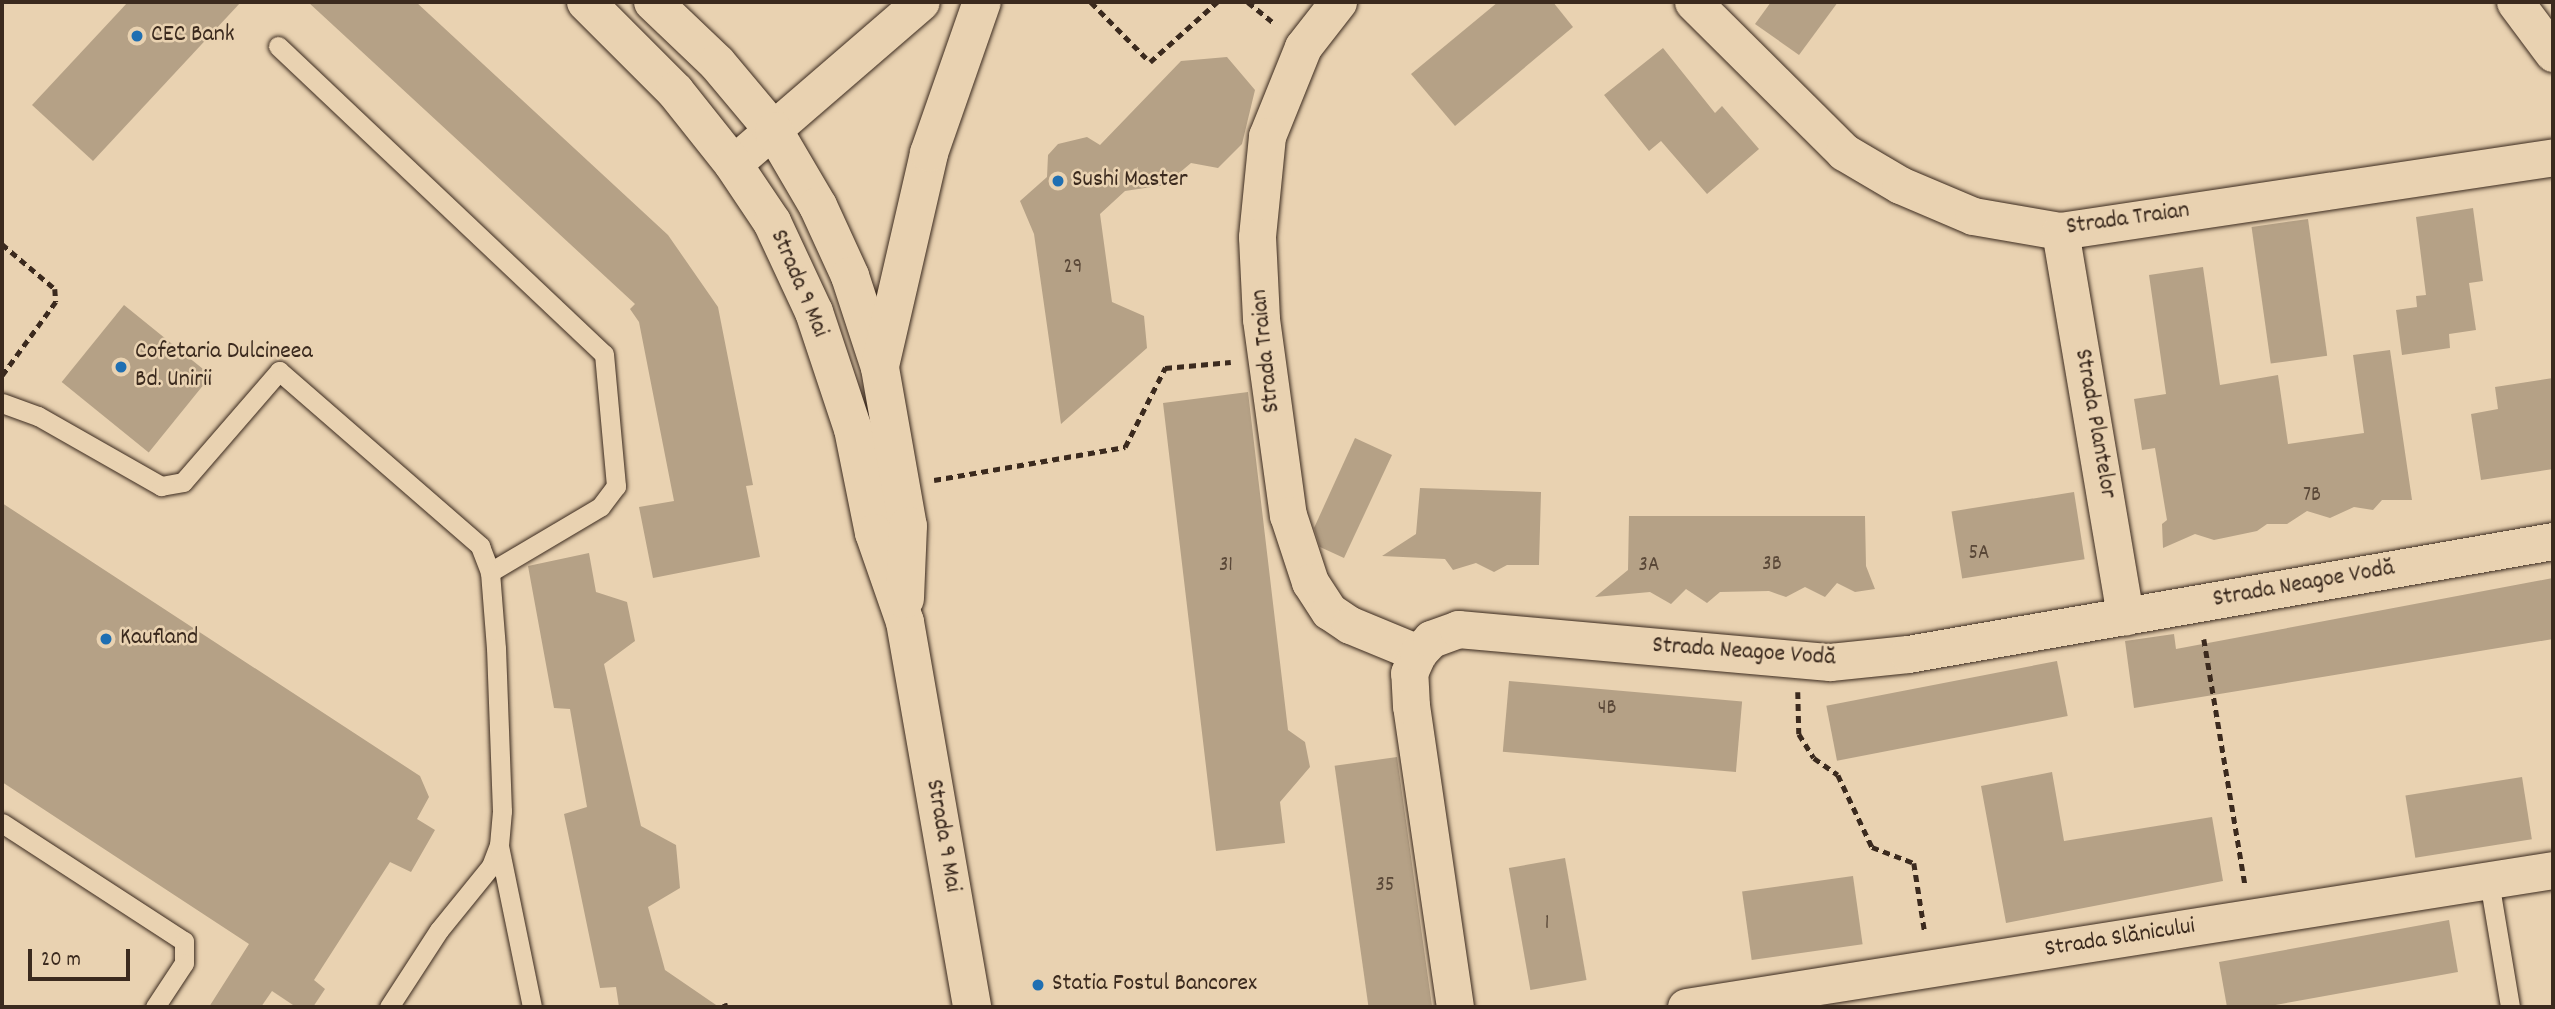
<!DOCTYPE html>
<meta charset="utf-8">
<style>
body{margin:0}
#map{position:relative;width:2555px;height:1009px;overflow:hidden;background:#e9d2b1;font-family:Dekko,sans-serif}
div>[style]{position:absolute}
.building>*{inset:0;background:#b5a186;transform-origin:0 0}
.path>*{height:4.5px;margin-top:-2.25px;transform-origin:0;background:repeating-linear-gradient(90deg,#3b2a1e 0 7px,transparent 0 12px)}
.roads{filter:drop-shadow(0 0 2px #3b2a1e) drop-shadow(0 0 2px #3b2a1e)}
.lane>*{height:19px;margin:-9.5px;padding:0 9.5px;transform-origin:9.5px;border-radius:9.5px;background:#e9d2b1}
.street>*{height:37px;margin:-18.5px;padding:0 18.5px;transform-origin:18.5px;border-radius:18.5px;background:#e9d2b1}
.primary>*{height:38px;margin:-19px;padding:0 19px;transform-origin:19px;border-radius:19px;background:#e9d2b1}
.dots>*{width:19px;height:19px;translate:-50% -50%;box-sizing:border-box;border:4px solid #e9d2b1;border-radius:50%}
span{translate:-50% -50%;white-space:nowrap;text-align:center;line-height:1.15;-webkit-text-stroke:5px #e9d2b1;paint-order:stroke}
.number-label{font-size:21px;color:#5a4838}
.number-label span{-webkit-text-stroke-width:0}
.poi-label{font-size:24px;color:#3b2a1e}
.left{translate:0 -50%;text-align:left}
.street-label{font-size:24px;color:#3b2a1e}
.frame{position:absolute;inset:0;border:4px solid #3b2a1e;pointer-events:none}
.scale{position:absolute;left:28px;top:949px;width:102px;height:32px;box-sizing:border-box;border:4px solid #3b2a1e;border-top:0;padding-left:9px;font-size:21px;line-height:24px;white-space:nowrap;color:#3b2a1e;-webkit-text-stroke:5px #e9d2b1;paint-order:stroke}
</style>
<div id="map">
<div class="building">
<i style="clip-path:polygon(128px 2px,241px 2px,93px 161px,32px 105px)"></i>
<i style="clip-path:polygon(308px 2px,416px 2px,668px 235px,718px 307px,753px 485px,746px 486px,760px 557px,653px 578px,639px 507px,674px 501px,639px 322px,630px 309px,635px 304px)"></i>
<i style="clip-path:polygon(1498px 2px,1553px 2px,1573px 27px,1455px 126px,1411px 74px)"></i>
<i style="clip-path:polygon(1771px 2px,1838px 2px,1799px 55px,1755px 24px)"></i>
<i style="clip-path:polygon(1663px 48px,1715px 113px,1722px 106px,1759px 149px,1707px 194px,1661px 141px,1649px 151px,1604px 95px)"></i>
<i style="clip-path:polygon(1227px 57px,1255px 90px,1242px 144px,1218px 168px,1191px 163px,1165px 185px,1125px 191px,1100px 214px,1112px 302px,1144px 316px,1147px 348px,1061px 424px,1034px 234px,1020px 201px,1047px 177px,1048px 155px,1058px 144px,1087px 137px,1100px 145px,1181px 61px)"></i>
<i style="clip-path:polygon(2473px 208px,2483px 281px,2469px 283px,2476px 330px,2449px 334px,2450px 348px,2402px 355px,2396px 310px,2417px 307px,2416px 296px,2426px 295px,2416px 217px)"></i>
<i style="left:2308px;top:219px;width:138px;height:57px;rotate:82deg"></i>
<i style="clip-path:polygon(2203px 267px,2220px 385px,2278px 375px,2288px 444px,2364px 433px,2353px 355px,2390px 350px,2412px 500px,2382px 500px,2373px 510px,2354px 507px,2330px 518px,2307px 511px,2287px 524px,2267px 524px,2257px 531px,2214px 540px,2195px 534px,2163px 548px,2162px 524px,2167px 520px,2155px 448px,2142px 450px,2134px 399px,2166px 394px,2149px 275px)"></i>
<i style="left:124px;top:305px;width:112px;height:99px;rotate:39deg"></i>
<i style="clip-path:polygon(2553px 378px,2553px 469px,2481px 480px,2471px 414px,2498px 409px,2495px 387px)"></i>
<i style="clip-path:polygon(1248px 392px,1288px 730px,1305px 742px,1310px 767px,1280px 802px,1285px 843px,1216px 851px,1163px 403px)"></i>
<i style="clip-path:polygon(1355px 438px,1392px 455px,1344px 558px,1320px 547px,1314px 528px)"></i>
<i style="clip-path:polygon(1420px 488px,1541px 492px,1539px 565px,1507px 565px,1494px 572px,1476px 563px,1453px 570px,1445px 559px,1382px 556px,1416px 534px)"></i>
<i style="left:2074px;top:492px;width:68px;height:124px;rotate:81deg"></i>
<i style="clip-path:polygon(2px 503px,420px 776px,429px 797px,417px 819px,435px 830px,411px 872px,390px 862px,314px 980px,325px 989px,313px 1007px,296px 1007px,272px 991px,261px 1007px,209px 1007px,249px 944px,2px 782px)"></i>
<i style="clip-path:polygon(1629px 516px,1865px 516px,1866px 566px,1875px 589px,1855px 592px,1837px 583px,1825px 597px,1805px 587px,1786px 597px,1769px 591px,1720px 592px,1707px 603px,1686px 589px,1671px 604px,1650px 592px,1595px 597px,1628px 570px)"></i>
<i style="clip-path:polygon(589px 553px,596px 592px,627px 602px,635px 641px,604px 664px,641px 826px,676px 845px,680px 888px,648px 907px,665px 970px,719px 1007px,619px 1007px,616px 987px,600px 988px,564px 814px,587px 807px,570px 709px,554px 708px,528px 566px)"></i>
<i style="clip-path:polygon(2553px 578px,2553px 639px,2134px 708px,2125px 641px,2174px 634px,2176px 649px)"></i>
<i style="left:2057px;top:661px;width:56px;height:235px;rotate:79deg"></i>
<i style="left:1509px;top:681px;width:234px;height:71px;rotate:5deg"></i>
<i style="left:1397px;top:757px;width:253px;height:63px;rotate:82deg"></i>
<i style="clip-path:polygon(2052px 772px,2064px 841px,2212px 817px,2223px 881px,2006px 923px,1981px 786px)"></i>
<i style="left:2522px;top:777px;width:63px;height:118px;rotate:81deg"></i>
<i style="left:1565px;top:858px;width:124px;height:57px;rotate:80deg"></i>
<i style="left:1853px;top:876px;width:69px;height:112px;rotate:82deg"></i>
<i style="clip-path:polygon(2449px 920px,2458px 972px,2264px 1007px,2227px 1007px,2219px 962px)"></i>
</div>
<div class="path">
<i style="left:1091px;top:2px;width:84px;rotate:45.5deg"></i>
<i style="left:1150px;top:62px;width:90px;rotate:-41.8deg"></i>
<i style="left:1248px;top:2px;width:35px;rotate:39deg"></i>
<i style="left:2px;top:244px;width:70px;rotate:40.3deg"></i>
<i style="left:55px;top:289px;width:13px;rotate:86deg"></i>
<i style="left:56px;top:302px;width:92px;rotate:126.1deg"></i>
<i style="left:934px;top:480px;width:194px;rotate:-9.8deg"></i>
<i style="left:1125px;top:447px;width:89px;rotate:-63.1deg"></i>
<i style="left:1165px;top:368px;width:66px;rotate:-5.2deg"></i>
<i style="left:2204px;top:639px;width:249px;rotate:80.5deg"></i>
<i style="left:1798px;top:692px;width:42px;rotate:88.6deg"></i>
<i style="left:1799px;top:734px;width:28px;rotate:58deg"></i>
<i style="left:1814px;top:758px;width:29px;rotate:35deg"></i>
<i style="left:1838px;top:775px;width:80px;rotate:64.7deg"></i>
<i style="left:1872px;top:847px;width:45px;rotate:20.9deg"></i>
<i style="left:1914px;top:863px;width:71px;rotate:81.1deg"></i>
<i style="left:725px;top:1003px;width:4px;rotate:76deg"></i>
</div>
<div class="roads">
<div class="lane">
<i style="left:278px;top:46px;width:448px;rotate:43.4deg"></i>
<i style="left:604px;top:354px;width:133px;rotate:84.8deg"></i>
<i style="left:616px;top:486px;width:26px;rotate:127deg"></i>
<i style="left:600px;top:507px;width:128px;rotate:149.4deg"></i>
<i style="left:2px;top:403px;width:38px;rotate:20deg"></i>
<i style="left:38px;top:416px;width:142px;rotate:29.6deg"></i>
<i style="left:161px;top:486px;width:22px;rotate:-10deg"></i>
<i style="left:183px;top:482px;width:147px;rotate:-49.1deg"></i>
<i style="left:279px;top:371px;width:267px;rotate:41deg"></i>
<i style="left:480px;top:546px;width:28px;rotate:69deg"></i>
<i style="left:490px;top:572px;width:76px;rotate:85.5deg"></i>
<i style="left:496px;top:648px;width:163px;rotate:87.9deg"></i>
<i style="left:502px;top:811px;width:34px;rotate:95deg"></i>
<i style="left:499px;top:845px;width:22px;rotate:111deg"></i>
<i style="left:491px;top:866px;width:82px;rotate:129.1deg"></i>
<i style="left:439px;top:930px;width:92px;rotate:123deg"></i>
<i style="left:2px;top:823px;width:217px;rotate:33deg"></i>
<i style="left:184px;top:941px;width:22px;rotate:90deg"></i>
<i style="left:184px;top:963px;width:53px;rotate:123.4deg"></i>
<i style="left:499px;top:846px;width:164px;rotate:78.4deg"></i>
<i style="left:2489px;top:881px;width:128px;rotate:80.5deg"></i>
</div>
<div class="street">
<i style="left:1338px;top:2px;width:57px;rotate:127.9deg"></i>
<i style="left:1303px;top:47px;width:96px;rotate:112deg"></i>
<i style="left:1267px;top:136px;width:101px;rotate:95.7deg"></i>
<i style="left:1257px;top:237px;width:82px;rotate:87.2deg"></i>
<i style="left:1261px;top:319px;width:198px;rotate:82.2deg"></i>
<i style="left:1288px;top:515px;width:71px;rotate:71.8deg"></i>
<i style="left:1310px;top:582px;width:35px;rotate:57deg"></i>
<i style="left:1329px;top:611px;width:25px;rotate:34deg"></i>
<i style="left:1350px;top:625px;width:74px;rotate:22.4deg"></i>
<i style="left:1693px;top:2px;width:213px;rotate:44.8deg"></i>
<i style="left:1844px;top:152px;width:65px;rotate:30.5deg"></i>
<i style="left:1900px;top:185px;width:79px;rotate:23deg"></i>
<i style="left:1973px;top:216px;width:88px;rotate:9.8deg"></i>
<i style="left:2060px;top:231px;width:499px;rotate:-8.5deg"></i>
<i style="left:2515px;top:2px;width:64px;rotate:53.3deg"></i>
<i style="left:733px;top:164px;width:248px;rotate:-40.8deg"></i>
<i style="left:2060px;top:231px;width:391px;rotate:80.4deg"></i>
<i style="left:1455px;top:1007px;width:304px;rotate:-98.3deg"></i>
<i style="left:1411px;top:706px;width:33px;rotate:-93deg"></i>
<i style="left:1409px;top:673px;width:22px;rotate:-66deg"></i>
<i style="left:1418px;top:653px;width:19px;rotate:-47deg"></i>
<i style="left:1431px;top:639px;width:29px;rotate:-20deg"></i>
<i style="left:1458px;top:629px;width:373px;rotate:5.1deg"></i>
<i style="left:1830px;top:662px;width:78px;rotate:-5.9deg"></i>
<i style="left:1908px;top:654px;width:655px;rotate:-9.94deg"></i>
<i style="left:1686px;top:1007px;width:878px;rotate:-8.98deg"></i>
</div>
<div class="primary">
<i style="left:586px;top:2px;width:126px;rotate:45deg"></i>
<i style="left:675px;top:91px;width:93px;rotate:51.5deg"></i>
<i style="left:733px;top:164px;width:70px;rotate:56.1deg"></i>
<i style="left:772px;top:222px;width:99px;rotate:65deg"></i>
<i style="left:814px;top:312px;width:123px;rotate:71.6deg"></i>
<i style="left:853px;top:429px;width:106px;rotate:78.6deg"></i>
<i style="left:874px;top:533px;width:94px;rotate:70.8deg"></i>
<i style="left:905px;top:622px;width:391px;rotate:80.1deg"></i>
<i style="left:653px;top:2px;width:88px;rotate:43.6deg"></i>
<i style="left:717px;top:63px;width:89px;rotate:50deg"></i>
<i style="left:774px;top:131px;width:87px;rotate:59.6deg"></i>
<i style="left:818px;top:206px;width:77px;rotate:65.4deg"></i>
<i style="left:850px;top:276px;width:97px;rotate:71.9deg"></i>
<i style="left:880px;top:368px;width:160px;rotate:80deg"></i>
<i style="left:908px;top:526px;width:73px;rotate:92.4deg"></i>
<i style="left:880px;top:366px;width:219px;rotate:-77deg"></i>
<i style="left:929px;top:153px;width:160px;rotate:-70.7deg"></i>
</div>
</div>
<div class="dots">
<i style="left:137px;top:36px;background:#1f6fb2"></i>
<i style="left:1058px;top:181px;background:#1f6fb2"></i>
<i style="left:121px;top:367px;background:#1f6fb2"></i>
<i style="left:106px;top:639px;background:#1f6fb2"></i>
<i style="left:1038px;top:985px;background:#1f6fb2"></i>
</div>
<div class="number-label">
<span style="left:1073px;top:268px">29</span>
<span style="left:2312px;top:496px">7B</span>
<span style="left:1979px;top:554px">5A</span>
<span style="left:1772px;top:565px">3B</span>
<span style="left:1226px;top:566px">31</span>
<span style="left:1649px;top:566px">3A</span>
<span style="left:1607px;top:709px">4B</span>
<span style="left:1385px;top:886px">35</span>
<span style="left:1547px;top:924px">1</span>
</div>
<div class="poi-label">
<span class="left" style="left:151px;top:36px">CEC Bank</span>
<span class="left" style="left:1072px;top:181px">Sushi Master</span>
<span class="left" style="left:135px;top:367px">Cofetaria Dulcineea<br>Bd. Unirii</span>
<span class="left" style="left:120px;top:639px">Kaufland</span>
<span class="left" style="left:1052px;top:985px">Statia Fostul Bancorex</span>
</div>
<div class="street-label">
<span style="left:2128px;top:220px;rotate:-8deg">Strada Traian</span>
<span style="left:798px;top:284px;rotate:67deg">Strada 9 Mai</span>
<span style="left:1267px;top:351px;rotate:-96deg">Strada Traian</span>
<span style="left:2094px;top:424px;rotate:80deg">Strada Plantelor</span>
<span style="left:2304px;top:585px;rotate:-10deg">Strada Neagoe Vodă</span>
<span style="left:1744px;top:653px;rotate:4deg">Strada Neagoe Vodă</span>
<span style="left:942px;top:836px;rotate:80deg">Strada 9 Mai</span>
<span style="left:2120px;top:939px;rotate:-9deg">Strada Slănicului</span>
</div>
<div class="frame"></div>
<div class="scale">20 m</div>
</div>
